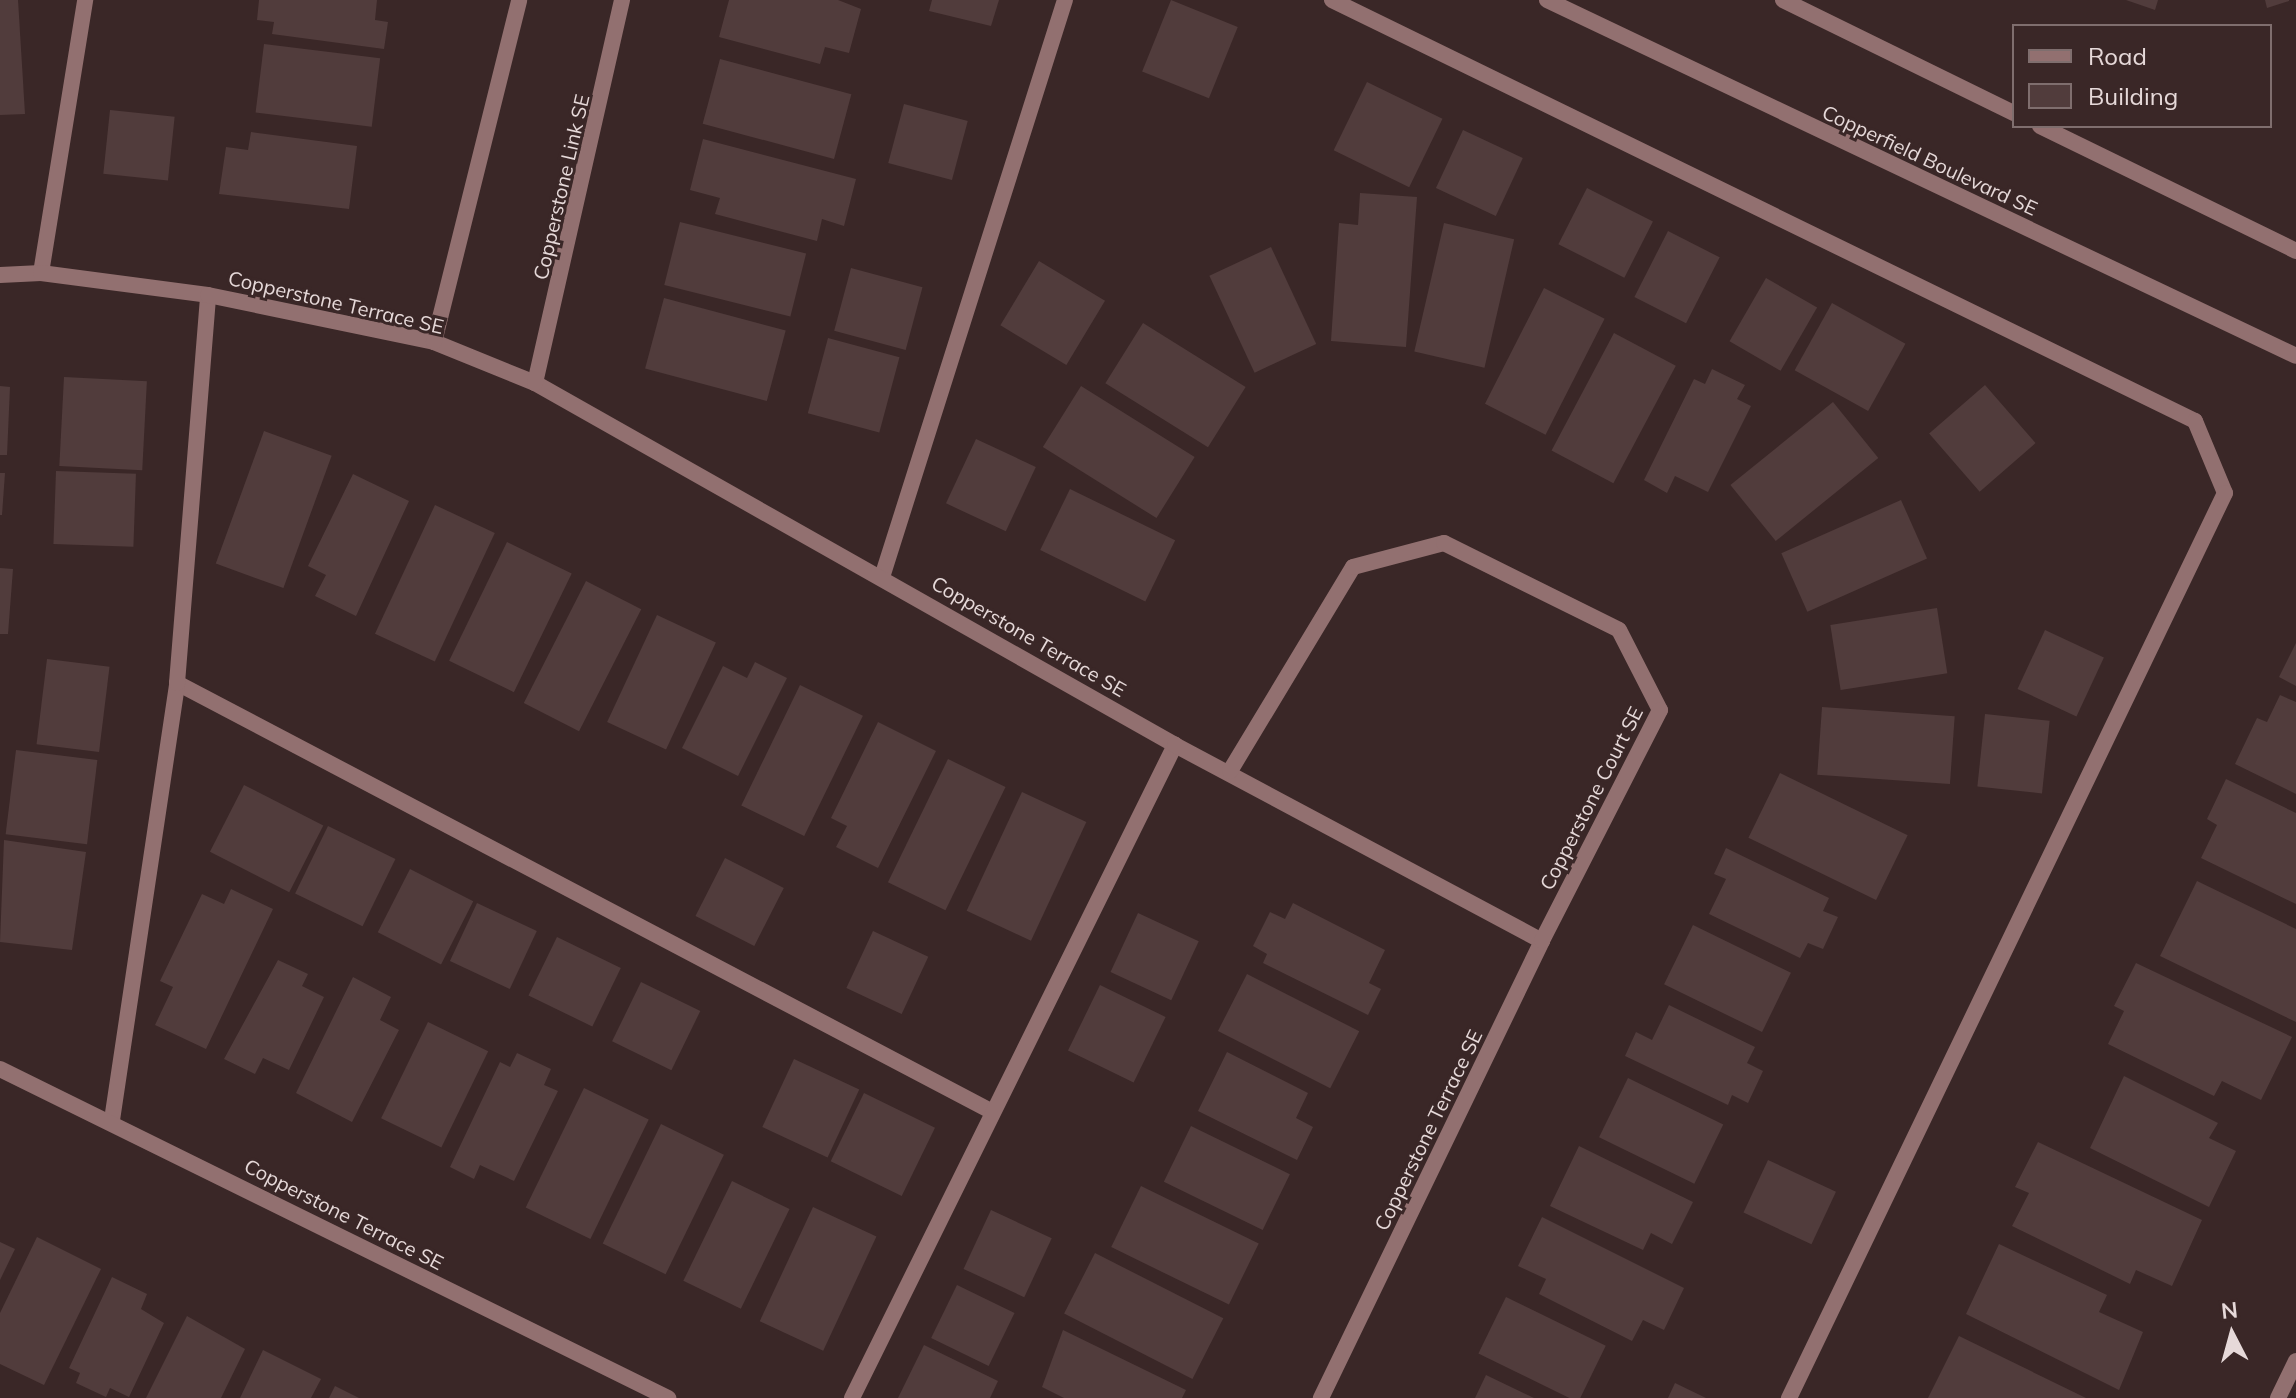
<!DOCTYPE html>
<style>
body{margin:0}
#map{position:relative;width:2296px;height:1398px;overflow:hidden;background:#3a2727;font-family:Mulish,sans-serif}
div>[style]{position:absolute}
.building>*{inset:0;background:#513c3c;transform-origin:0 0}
.service>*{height:16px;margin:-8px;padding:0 8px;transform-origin:8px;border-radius:8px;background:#927070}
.minor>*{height:16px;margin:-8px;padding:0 8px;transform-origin:8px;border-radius:8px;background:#927070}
.tertiary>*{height:16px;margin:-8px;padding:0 8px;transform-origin:8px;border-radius:8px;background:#927070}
span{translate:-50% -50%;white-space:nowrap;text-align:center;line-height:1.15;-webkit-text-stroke:6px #3a2727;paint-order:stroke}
.street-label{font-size:20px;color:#e6d9d9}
.legend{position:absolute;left:2012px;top:24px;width:260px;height:104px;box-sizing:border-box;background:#3a2727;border:2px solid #7f6e6e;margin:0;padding:10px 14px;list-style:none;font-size:24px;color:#e6d9d9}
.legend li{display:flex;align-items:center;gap:16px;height:40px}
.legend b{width:40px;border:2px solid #7f6e6e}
.north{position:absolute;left:2192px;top:1294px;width:80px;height:80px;-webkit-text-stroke:6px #3a2727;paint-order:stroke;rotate:354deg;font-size:22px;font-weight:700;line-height:32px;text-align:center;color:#e6d9d9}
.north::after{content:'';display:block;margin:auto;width:28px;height:36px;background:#e6d9d9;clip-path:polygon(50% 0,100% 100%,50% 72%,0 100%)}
</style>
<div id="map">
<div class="building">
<i style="clip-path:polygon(0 0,18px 0,25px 114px,0 115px)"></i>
<i style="clip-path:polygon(259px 0,377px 0,375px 20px,388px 22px,384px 49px,272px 34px,274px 22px,257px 20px)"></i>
<i style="clip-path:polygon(729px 0,838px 0,861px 9px,849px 53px,825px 47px,820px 64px,719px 37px)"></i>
<i style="clip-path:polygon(932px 0,999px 0,991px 26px,929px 11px)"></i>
<i style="left:1171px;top:0;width:72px;height:77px;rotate:22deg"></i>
<i style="clip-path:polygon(2126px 0,2158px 0,2155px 10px)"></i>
<i style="clip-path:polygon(2265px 0,2289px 0,2289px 1px,2267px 8px)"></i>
<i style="left:264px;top:44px;width:117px;height:69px;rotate:7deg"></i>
<i style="left:720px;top:59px;width:136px;height:67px;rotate:15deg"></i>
<i style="left:1367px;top:82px;width:84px;height:76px;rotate:26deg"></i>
<i style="left:904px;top:104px;width:66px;height:61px;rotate:15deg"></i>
<i style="left:110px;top:110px;width:65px;height:64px;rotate:6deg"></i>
<i style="left:1463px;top:130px;width:66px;height:64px;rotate:25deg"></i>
<i style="clip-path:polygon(251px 132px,357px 146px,349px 209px,219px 194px,226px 147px,248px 150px)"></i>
<i style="clip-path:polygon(703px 139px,856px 179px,844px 226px,822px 219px,817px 241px,715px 214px,720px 198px,690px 190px)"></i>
<i style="left:1587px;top:188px;width:74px;height:63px;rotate:27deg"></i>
<i style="clip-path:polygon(1360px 193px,1417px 197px,1406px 347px,1331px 341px,1339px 223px,1358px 225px)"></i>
<i style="left:680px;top:222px;width:130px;height:65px;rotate:14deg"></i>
<i style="left:1444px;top:223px;width:72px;height:132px;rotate:13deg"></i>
<i style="left:1668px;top:231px;width:58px;height:74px;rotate:27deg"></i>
<i style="left:1271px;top:247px;width:107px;height:68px;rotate:65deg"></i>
<i style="left:1039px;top:261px;width:77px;height:75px;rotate:31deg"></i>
<i style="left:851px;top:268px;width:74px;height:65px;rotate:15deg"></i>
<i style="left:1766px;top:278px;width:59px;height:73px;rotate:30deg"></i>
<i style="left:1544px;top:288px;width:68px;height:130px;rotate:27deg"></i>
<i style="left:664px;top:298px;width:126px;height:73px;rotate:15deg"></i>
<i style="left:1832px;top:303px;width:84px;height:77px;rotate:29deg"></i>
<i style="left:1143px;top:323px;width:121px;height:71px;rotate:32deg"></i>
<i style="left:1614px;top:333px;width:70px;height:133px;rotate:28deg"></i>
<i style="left:828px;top:338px;width:74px;height:78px;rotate:15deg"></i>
<i style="clip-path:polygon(1712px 369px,1745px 385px,1737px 399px,1751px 406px,1708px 492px,1675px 476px,1667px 493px,1644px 480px,1694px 379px,1705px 384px)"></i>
<i style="left:64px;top:377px;width:83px;height:89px;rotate:3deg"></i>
<i style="left:1985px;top:385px;width:77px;height:74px;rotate:49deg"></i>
<i style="clip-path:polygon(0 386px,10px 387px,7px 455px,0 455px)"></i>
<i style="left:1081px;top:386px;width:134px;height:72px;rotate:32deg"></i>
<i style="left:1833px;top:402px;width:72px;height:132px;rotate:51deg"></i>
<i style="left:264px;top:431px;width:72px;height:141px;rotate:20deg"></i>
<i style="left:976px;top:439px;width:66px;height:71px;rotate:25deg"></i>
<i style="left:56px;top:471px;width:80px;height:73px;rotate:2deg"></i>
<i style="clip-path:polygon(0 473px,5px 473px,2px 515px,0 515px)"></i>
<i style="clip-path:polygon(353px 474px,409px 501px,356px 616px,315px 596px,326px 575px,308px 566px)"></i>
<i style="left:1070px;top:489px;width:117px;height:68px;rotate:26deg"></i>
<i style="left:1901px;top:500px;width:64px;height:131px;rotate:66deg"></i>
<i style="left:435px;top:505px;width:66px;height:142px;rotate:25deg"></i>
<i style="left:507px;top:542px;width:72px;height:132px;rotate:26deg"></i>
<i style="clip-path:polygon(0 568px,13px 569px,8px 634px,0 634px)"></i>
<i style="left:586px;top:581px;width:62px;height:137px;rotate:27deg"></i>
<i style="left:1937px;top:608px;width:66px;height:108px;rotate:81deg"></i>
<i style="left:657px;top:615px;width:65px;height:118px;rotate:25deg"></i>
<i style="left:2045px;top:630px;width:65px;height:65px;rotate:25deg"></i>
<i style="clip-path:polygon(2296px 643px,2296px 686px,2279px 677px)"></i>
<i style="left:47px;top:659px;width:63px;height:86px;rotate:7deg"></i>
<i style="clip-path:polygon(755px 662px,787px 678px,738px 776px,682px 748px,723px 666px,747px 678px)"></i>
<i style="left:800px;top:685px;width:70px;height:134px;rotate:26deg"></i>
<i style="clip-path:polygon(2280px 695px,2296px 702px,2296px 794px,2235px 764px,2257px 718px,2267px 722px)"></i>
<i style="left:1822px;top:707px;width:133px;height:68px;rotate:4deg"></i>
<i style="left:1985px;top:714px;width:65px;height:73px;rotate:6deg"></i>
<i style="clip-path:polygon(878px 722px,936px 751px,878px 868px,836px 847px,847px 826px,831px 818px)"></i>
<i style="left:16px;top:750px;width:82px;height:85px;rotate:7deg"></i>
<i style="left:948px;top:759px;width:64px;height:137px;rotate:26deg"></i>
<i style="left:1780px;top:773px;width:142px;height:72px;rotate:26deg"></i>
<i style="clip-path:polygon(2226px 779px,2296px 813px,2296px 904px,2201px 858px,2217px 825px,2207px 819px)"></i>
<i style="left:244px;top:785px;width:89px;height:75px;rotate:27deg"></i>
<i style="left:1022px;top:792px;width:71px;height:131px;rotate:25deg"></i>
<i style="left:328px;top:826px;width:75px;height:75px;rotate:26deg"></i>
<i style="clip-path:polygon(4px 840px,86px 852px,72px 950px,0 942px)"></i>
<i style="clip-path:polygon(1726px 848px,1829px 898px,1823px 911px,1838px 917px,1823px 949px,1808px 943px,1800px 958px,1709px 914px,1726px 879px,1714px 874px)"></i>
<i style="left:725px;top:858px;width:66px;height:65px;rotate:27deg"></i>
<i style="left:410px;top:869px;width:71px;height:71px;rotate:27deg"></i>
<i style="clip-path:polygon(2197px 881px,2296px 929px,2296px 1022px,2160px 956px)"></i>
<i style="clip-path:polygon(231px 889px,273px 909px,206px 1049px,155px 1025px,173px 987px,160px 981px,202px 894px,224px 904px)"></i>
<i style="left:477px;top:903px;width:66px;height:64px;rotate:25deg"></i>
<i style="clip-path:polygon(1293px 903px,1385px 950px,1369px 983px,1381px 989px,1368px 1015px,1263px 963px,1267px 954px,1253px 946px,1270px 912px,1285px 919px)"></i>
<i style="left:1138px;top:913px;width:67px;height:65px;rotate:25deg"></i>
<i style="left:1693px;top:925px;width:109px;height:66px;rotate:26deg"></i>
<i style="left:873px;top:931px;width:61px;height:63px;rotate:25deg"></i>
<i style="left:557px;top:937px;width:71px;height:65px;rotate:26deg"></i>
<i style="clip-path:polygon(278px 960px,308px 974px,302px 986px,324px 997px,289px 1070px,263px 1058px,255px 1074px,224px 1059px)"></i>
<i style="clip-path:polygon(2136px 963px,2292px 1037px,2261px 1100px,2222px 1081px,2214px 1096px,2108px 1044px,2124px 1011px,2114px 1006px)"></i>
<i style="left:1247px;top:974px;width:126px;height:64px;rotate:27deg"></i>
<i style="clip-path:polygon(353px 977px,391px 997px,380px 1020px,399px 1030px,352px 1122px,296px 1093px)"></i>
<i style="left:641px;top:982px;width:66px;height:66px;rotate:26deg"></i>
<i style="left:1100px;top:985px;width:73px;height:73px;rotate:26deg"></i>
<i style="clip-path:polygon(1669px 1005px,1755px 1047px,1747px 1063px,1763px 1071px,1748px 1103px,1732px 1095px,1728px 1105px,1625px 1056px,1636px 1032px,1652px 1040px)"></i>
<i style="left:428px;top:1022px;width:67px;height:107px;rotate:26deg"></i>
<i style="clip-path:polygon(1227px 1052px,1308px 1093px,1296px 1118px,1313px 1127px,1297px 1160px,1198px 1111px)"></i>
<i style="clip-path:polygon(517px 1053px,551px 1069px,544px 1085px,558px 1091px,514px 1181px,480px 1165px,474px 1179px,450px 1167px,500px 1062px,510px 1067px)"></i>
<i style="left:794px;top:1059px;width:72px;height:75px;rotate:25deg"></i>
<i style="clip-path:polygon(2124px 1076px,2218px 1123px,2209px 1138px,2236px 1151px,2209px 1207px,2090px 1148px)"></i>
<i style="left:1628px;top:1078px;width:106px;height:66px;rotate:26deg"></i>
<i style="left:584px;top:1088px;width:72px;height:133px;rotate:26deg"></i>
<i style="left:864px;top:1093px;width:79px;height:76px;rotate:26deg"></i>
<i style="left:661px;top:1124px;width:70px;height:133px;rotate:26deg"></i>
<i style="left:1191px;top:1126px;width:110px;height:62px;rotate:26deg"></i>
<i style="clip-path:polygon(2038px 1142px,2202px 1220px,2172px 1286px,2136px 1270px,2130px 1284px,2012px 1226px,2029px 1193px,2015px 1187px)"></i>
<i style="clip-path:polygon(1579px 1146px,1693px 1202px,1672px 1244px,1651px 1233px,1643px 1250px,1550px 1206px)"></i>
<i style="left:1768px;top:1160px;width:75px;height:58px;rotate:25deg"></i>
<i style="left:732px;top:1181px;width:64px;height:111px;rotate:26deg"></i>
<i style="left:1141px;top:1186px;width:131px;height:68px;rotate:26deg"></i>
<i style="left:813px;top:1207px;width:70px;height:126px;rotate:25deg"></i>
<i style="left:991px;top:1210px;width:67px;height:65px;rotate:25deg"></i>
<i style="clip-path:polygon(1542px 1217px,1684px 1288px,1664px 1330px,1643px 1320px,1632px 1341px,1539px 1294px,1546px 1279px,1518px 1266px)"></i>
<i style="clip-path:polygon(37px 1237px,101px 1269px,44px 1385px,0 1364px,0 1313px)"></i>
<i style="clip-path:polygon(0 1242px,15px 1249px,0 1280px)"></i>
<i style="clip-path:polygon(1999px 1244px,2107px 1295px,2099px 1312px,2143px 1332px,2119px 1390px,1966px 1314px)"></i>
<i style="left:1095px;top:1253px;width:144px;height:68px;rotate:27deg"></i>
<i style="clip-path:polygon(112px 1277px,147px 1294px,141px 1309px,164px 1323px,129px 1397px,110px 1388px,106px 1397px,76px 1383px,80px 1373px,69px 1368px)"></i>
<i style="left:957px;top:1285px;width:64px;height:59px;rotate:26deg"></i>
<i style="left:1506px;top:1297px;width:111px;height:63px;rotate:26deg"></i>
<i style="clip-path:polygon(187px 1316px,245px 1349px,221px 1398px,146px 1398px)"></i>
<i style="clip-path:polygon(1063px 1330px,1186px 1390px,1182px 1398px,1064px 1398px,1042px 1387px)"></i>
<i style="clip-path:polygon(1959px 1336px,2086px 1398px,1928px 1398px)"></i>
<i style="clip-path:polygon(924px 1345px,998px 1381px,990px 1398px,898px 1398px)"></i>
<i style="clip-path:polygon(263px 1350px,321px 1379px,311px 1398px,240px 1398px)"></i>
<i style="clip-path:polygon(1486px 1375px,1534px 1398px,1475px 1398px)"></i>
<i style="clip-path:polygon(1675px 1383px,1706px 1398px,1668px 1398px)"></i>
<i style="clip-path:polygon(335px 1386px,359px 1398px,329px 1398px)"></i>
</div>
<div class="service">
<i style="left:1332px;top:0;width:960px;rotate:26deg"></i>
<i style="left:2195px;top:421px;width:78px;rotate:67.4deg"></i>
<i style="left:2225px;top:493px;width:1005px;rotate:115.72deg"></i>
<i style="left:41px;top:273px;width:277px;rotate:-80.8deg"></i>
<i style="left:883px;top:574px;width:602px;rotate:-72.41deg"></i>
<i style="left:177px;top:683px;width:920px;rotate:27.74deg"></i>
<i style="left:112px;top:1120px;width:442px;rotate:-81.5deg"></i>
<i style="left:177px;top:683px;width:389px;rotate:-85.4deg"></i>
<i style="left:852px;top:1398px;width:729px;rotate:-63.68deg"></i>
</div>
<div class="minor">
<i style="left:0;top:275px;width:41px;rotate:-2.8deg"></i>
<i style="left:41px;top:273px;width:168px;rotate:7.5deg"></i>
<i style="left:208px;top:295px;width:231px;rotate:11.7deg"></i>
<i style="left:434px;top:342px;width:109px;rotate:22.1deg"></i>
<i style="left:535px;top:383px;width:735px;rotate:29.49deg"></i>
<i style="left:1175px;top:745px;width:416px;rotate:28.1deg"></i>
<i style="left:1542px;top:941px;width:508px;rotate:115.81deg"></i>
<i style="left:434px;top:342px;width:352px;rotate:-76deg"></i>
<i style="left:535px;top:383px;width:393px;rotate:-77.2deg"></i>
<i style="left:1230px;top:771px;width:238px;rotate:-58.9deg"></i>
<i style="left:1353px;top:567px;width:94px;rotate:-14.8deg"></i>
<i style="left:1444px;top:543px;width:195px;rotate:26.4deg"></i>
<i style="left:1619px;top:630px;width:90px;rotate:62.9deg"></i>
<i style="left:1660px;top:710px;width:259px;rotate:117.1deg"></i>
<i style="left:0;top:1069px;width:745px;rotate:26.22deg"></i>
<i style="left:2278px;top:1398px;width:41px;rotate:-64.1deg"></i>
</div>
<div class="tertiary">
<i style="left:1547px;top:0;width:829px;rotate:25.42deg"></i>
<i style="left:1783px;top:0;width:257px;rotate:26.1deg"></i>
<i style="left:2040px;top:126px;width:285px;rotate:26deg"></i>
</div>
<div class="street-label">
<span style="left:1930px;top:160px;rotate:25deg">Copperfield Boulevard SE</span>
<span style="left:561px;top:187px;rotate:-77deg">Copperstone Link SE</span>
<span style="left:336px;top:302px;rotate:13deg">Copperstone Terrace SE</span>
<span style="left:1029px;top:636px;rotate:30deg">Copperstone Terrace SE</span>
<span style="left:1591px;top:798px;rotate:-63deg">Copperstone Court SE</span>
<span style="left:1428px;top:1130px;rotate:-64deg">Copperstone Terrace SE</span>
<span style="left:344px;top:1214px;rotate:27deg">Copperstone Terrace SE</span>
</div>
<ul class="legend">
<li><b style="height:10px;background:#927070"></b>Road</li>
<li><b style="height:22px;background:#513c3c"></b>Building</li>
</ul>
<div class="north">N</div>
</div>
